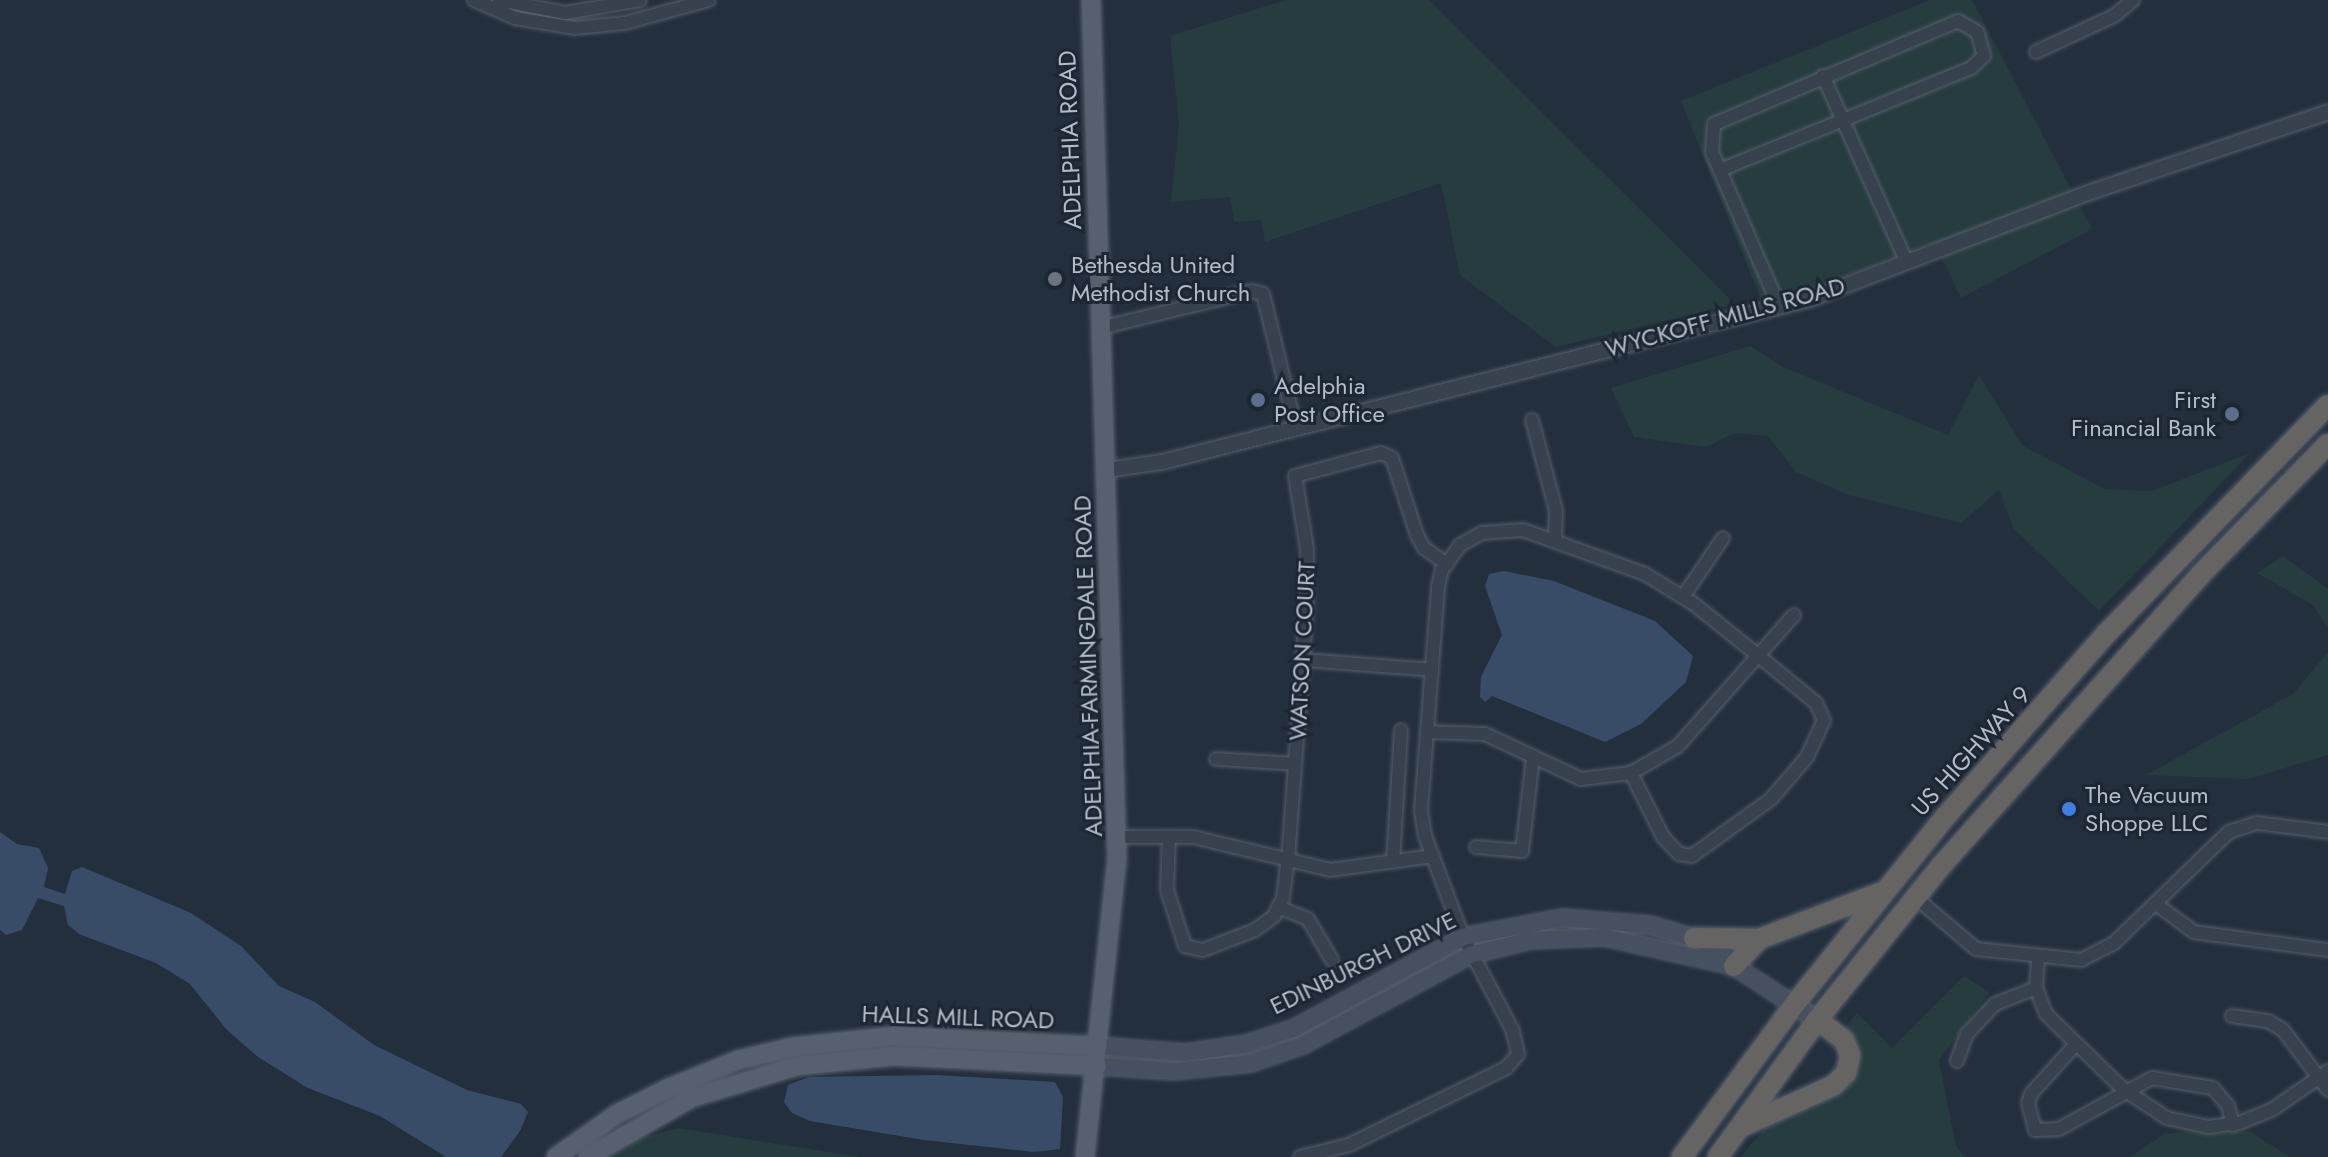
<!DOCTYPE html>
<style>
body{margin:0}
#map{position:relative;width:2328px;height:1157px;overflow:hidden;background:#242f3e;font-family:Jost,sans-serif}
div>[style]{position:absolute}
.green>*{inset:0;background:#263c3f}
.water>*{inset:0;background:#394c67}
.roads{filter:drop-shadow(0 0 2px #565f6c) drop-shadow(0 0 2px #565f6c)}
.minor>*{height:12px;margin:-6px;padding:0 6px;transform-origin:6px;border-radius:6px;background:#38414e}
.tertiary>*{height:14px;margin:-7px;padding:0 7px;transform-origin:7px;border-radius:7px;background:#38414e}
.secondary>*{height:16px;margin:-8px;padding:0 8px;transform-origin:8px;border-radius:8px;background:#465061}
.primary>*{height:18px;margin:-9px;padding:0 9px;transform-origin:9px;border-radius:9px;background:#56606e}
.trunk>*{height:20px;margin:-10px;padding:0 10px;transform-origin:10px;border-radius:10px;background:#656462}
.dots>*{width:22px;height:22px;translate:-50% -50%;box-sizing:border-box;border:4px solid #1d2633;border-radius:50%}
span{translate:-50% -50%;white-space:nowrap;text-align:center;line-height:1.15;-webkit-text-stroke:6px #1d2633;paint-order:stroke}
.street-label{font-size:24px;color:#b4bcc9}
.poi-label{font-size:24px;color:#b4bcc9}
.left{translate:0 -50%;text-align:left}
.right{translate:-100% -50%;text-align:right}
</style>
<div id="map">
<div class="green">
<i style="clip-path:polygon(1286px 0,1429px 0,1735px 304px,1556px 347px,1460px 275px,1441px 183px,1265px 242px,1261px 220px,1234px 222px,1230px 197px,1171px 202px,1179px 124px,1170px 36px)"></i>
<i style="clip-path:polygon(1930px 0,1972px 0,2092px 229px,1961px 298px,1934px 242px,1764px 307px,1681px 101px)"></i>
<i style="clip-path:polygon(1750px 346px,1783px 367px,1948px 435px,1979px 375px,2022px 445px,2104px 489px,2152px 491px,2250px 453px,2099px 611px,2013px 528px,1999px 490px,1961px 523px,1846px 494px,1796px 472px,1768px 436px,1735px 433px,1706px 447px,1634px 437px,1611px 388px)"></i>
<i style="clip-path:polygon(2283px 556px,2328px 589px,2328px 628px,2313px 605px,2257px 573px)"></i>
<i style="clip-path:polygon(2328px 652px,2328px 755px,2248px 779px,2146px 775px,2293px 694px)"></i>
<i style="clip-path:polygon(1964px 976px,1990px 992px,1939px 1060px,1956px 1146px,1965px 1157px,1741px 1157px,1772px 1119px,1841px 1088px,1843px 1030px,1857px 1013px,1892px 1048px)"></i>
<i style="clip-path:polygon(678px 1128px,860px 1157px,604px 1157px,634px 1140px)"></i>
<i style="clip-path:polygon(2207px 1129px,2251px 1132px,2290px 1157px,2130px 1157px,2164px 1134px)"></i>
</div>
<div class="water">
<i style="clip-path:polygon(1504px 571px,1554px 581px,1655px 621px,1693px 656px,1686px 682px,1641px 724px,1605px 742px,1492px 696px,1485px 702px,1480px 697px,1481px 677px,1502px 635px,1485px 586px,1489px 574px)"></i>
<i style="clip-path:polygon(0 832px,17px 844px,39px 848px,48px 868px,44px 887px,65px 894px,72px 871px,82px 867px,191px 913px,241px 946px,279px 986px,315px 1002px,374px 1045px,467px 1090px,521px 1104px,528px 1112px,520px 1131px,501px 1157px,446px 1157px,380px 1116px,308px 1088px,258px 1057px,227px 1030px,190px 984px,156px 963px,79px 934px,68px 925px,64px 906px,38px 898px,22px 930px,6px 935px,0 930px)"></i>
<i style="clip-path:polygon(936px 1075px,1055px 1082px,1063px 1097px,1060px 1149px,1034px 1152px,924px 1140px,810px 1121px,792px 1113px,784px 1102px,788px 1085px,809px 1077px)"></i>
</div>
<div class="roads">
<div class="minor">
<i style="left:474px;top:0;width:45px;rotate:23.7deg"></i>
<i style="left:515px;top:18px;width:61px;rotate:9.5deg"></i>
<i style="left:575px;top:28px;width:50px;rotate:-5.7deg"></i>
<i style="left:625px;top:23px;width:87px;rotate:-15.3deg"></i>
<i style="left:499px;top:0;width:67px;rotate:11.1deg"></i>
<i style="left:565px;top:13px;width:76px;rotate:-9.8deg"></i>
<i style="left:2036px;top:52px;width:86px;rotate:-24.8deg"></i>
<i style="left:2114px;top:16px;width:25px;rotate:-40deg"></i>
<i style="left:1823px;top:76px;width:203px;rotate:65.8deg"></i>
<i style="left:1720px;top:170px;width:271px;rotate:-22.1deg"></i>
<i style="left:1971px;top:68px;width:18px;rotate:-43deg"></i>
<i style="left:1984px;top:56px;width:25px;rotate:-106deg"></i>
<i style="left:1977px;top:32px;width:22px;rotate:-150deg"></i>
<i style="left:1958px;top:21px;width:265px;rotate:157.1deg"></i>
<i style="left:1714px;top:124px;width:28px;rotate:94deg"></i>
<i style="left:1712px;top:152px;width:168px;rotate:66.5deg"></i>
<i style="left:1100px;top:328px;width:156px;rotate:-13.7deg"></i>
<i style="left:1252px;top:291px;width:11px;rotate:15deg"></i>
<i style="left:1263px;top:294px;width:135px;rotate:76.3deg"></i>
<i style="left:1532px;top:420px;width:94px;rotate:75.2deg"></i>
<i style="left:1556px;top:511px;width:28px;rotate:92deg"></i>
<i style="left:1683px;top:597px;width:71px;rotate:-55.9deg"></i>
<i style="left:1303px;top:660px;width:129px;rotate:4.4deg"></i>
<i style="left:1427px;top:732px;width:58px;rotate:2deg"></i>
<i style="left:1485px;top:734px;width:106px;rotate:25.1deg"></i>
<i style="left:1581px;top:779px;width:50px;rotate:-6.8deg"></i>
<i style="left:1631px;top:773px;width:54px;rotate:-29.9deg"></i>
<i style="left:1678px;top:746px;width:175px;rotate:-48.5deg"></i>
<i style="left:1216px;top:759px;width:79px;rotate:3.6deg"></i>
<i style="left:1117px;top:837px;width:76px"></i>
<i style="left:1193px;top:837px;width:141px;rotate:13.5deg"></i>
<i style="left:1330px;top:870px;width:104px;rotate:-7.7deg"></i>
<i style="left:1169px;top:837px;width:53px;rotate:92.2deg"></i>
<i style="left:1167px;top:890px;width:59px;rotate:72.2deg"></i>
<i style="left:1185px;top:946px;width:18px;rotate:13deg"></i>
<i style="left:1203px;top:950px;width:56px;rotate:-21deg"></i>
<i style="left:1255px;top:930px;width:24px;rotate:-36deg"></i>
<i style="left:1274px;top:916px;width:20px;rotate:-63deg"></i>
<i style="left:1283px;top:898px;width:38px;rotate:-83deg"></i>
<i style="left:1288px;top:860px;width:259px;rotate:-85.8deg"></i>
<i style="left:1307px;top:602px;width:53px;rotate:-90deg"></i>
<i style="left:1307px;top:549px;width:74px;rotate:-99.3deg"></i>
<i style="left:1295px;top:476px;width:89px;rotate:-15deg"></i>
<i style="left:1381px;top:453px;width:12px;rotate:24deg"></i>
<i style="left:1392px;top:458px;width:81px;rotate:72deg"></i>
<i style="left:1417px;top:535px;width:15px;rotate:62deg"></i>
<i style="left:1424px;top:548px;width:28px;rotate:35deg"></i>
<i style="left:1476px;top:847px;width:46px;rotate:5deg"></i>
<i style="left:1522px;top:851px;width:94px;rotate:-83.3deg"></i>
<i style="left:1393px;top:862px;width:132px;rotate:-86.5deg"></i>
<i style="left:1915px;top:897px;width:80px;rotate:40.4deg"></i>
<i style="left:1976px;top:949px;width:106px;rotate:6deg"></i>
<i style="left:2081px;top:960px;width:36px;rotate:-27deg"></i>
<i style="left:2113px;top:944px;width:161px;rotate:-44deg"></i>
<i style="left:2229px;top:832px;width:29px;rotate:-18deg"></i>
<i style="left:2257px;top:823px;width:72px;rotate:7.2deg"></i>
<i style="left:2156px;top:904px;width:47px;rotate:36.4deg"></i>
<i style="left:2194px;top:932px;width:135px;rotate:7.7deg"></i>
<i style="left:1278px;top:907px;width:32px;rotate:22deg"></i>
<i style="left:1308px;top:919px;width:48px;rotate:59.7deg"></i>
<i style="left:2038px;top:960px;width:28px;rotate:94deg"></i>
<i style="left:2036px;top:988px;width:28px;rotate:69deg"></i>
<i style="left:2046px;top:1014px;width:107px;rotate:44.2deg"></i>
<i style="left:2123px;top:1089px;width:53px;rotate:33.4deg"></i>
<i style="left:2167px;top:1118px;width:43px;rotate:12.1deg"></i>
<i style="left:2209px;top:1127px;width:30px;rotate:-8deg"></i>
<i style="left:2239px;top:1123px;width:37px;rotate:-22deg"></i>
<i style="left:2273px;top:1109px;width:67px;rotate:-34.6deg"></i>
<i style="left:2232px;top:1016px;width:36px;rotate:8deg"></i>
<i style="left:2268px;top:1021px;width:17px;rotate:31deg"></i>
<i style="left:2283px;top:1030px;width:75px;rotate:53.1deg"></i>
<i style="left:2076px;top:1044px;width:67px;rotate:132deg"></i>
<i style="left:2031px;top:1094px;width:9px;rotate:108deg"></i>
<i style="left:2028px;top:1103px;width:28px;rotate:75deg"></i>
<i style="left:2035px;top:1130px;width:24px;rotate:-2deg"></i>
<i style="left:2059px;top:1129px;width:106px;rotate:-28.7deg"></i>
<i style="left:2152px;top:1078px;width:62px;rotate:9.3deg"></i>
<i style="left:2213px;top:1088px;width:23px;rotate:50deg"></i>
<i style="left:2228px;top:1106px;width:20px;rotate:75deg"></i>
<i style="left:1957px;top:1061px;width:29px;rotate:-70deg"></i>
<i style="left:1967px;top:1034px;width:41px;rotate:-47deg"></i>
<i style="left:1995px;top:1004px;width:44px;rotate:-21.3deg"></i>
<i style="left:1300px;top:1157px;width:50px;rotate:-13.8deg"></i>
<i style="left:1349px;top:1145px;width:175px;rotate:-26.1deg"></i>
<i style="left:1506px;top:1068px;width:18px;rotate:-49deg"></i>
<i style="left:1518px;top:1054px;width:26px;rotate:-103deg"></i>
<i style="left:1512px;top:1029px;width:104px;rotate:-118deg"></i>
<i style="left:1463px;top:937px;width:108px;rotate:-110.6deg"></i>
<i style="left:1425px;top:836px;width:26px;rotate:-99deg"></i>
<i style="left:1421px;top:810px;width:224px;rotate:-85.6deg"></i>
<i style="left:1438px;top:587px;width:17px;rotate:-77deg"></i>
<i style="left:1442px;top:570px;width:31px;rotate:-54deg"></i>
<i style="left:1460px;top:545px;width:25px;rotate:-29deg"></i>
<i style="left:1482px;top:533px;width:41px;rotate:-4.2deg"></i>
<i style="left:1523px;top:530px;width:130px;rotate:19.8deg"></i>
<i style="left:1645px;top:574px;width:57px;rotate:31.5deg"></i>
<i style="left:1694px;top:604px;width:85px;rotate:38.8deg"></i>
<i style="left:1760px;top:657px;width:72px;rotate:39.4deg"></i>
<i style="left:1816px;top:703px;width:19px;rotate:65deg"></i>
<i style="left:1824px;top:720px;width:41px;rotate:114.7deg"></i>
<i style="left:1807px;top:757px;width:55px;rotate:130.6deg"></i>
<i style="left:1771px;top:799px;width:97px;rotate:144.2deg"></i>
<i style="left:1692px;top:856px;width:13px;rotate:-171deg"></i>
<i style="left:1679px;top:854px;width:23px;rotate:-133deg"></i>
<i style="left:1663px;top:837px;width:72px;rotate:-116.6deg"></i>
</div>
<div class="tertiary">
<i style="left:1107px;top:470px;width:56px;rotate:-8.3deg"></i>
<i style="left:1162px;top:462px;width:668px;rotate:-14.12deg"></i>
<i style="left:1810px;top:299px;width:298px;rotate:-20.9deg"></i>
<i style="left:2088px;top:193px;width:253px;rotate:-18.6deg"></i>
</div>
<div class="secondary">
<i style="left:1098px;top:1046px;width:88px;rotate:4.5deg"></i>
<i style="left:1186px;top:1053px;width:61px;rotate:-8.5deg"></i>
<i style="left:1246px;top:1044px;width:52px;rotate:-18.1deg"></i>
<i style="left:1295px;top:1028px;width:191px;rotate:-28.4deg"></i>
<i style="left:1463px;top:937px;width:101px;rotate:-10.9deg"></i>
<i style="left:1562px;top:918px;width:88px;rotate:4.5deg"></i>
<i style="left:1650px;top:925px;width:46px;rotate:16.5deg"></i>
<i style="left:1694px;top:938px;width:36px;rotate:27deg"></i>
<i style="left:1726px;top:954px;width:14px;rotate:56deg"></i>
<i style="left:1734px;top:966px;width:99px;rotate:33deg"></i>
<i style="left:1097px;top:1066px;width:77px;rotate:3.7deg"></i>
<i style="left:1174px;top:1071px;width:77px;rotate:-5.9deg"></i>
<i style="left:1251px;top:1063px;width:55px;rotate:-19.1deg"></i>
<i style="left:1303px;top:1045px;width:190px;rotate:-28.3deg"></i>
<i style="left:1470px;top:955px;width:62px;rotate:-14deg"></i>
<i style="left:1530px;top:940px;width:74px;rotate:-2.3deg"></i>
<i style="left:1604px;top:937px;width:133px;rotate:12.6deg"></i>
</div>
<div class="primary">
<i style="left:556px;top:1157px;width:75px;rotate:-35.2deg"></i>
<i style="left:617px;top:1114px;width:60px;rotate:-26.6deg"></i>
<i style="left:671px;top:1087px;width:72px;rotate:-21.9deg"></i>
<i style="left:738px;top:1060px;width:56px;rotate:-13.5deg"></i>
<i style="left:792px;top:1047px;width:103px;rotate:-6.2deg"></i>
<i style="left:894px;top:1036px;width:204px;rotate:2.8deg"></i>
<i style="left:588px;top:1157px;width:119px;rotate:-29.8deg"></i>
<i style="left:691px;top:1098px;width:111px;rotate:-16.8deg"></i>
<i style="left:797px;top:1066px;width:98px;rotate:-5.9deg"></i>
<i style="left:894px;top:1056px;width:203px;rotate:2.8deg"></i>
<i style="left:1085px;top:1157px;width:299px;rotate:-83.9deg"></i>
<i style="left:1117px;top:860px;width:860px;rotate:-91.73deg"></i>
</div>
<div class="trunk">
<i style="left:1694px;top:938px;width:65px;rotate:0.9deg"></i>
<i style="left:1759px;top:939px;width:129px;rotate:-20.8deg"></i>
<i style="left:1734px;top:966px;width:37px;rotate:-47deg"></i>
<i style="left:1741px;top:1127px;width:102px;rotate:-24.3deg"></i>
<i style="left:1834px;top:1085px;width:17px;rotate:-45deg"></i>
<i style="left:1846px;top:1073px;width:18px;rotate:-77deg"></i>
<i style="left:1850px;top:1055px;width:16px;rotate:-112deg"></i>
<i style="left:1844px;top:1040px;width:34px;rotate:-143deg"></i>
<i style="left:1682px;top:1157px;width:189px;rotate:-53.6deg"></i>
<i style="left:1794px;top:1005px;width:244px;rotate:-51.2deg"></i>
<i style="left:1947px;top:815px;width:240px;rotate:-48.7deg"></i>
<i style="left:2105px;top:635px;width:320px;rotate:-45.9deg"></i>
<i style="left:1718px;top:1157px;width:169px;rotate:-54.1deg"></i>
<i style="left:1817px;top:1020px;width:198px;rotate:-51.2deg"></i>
<i style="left:1941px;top:866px;width:390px;rotate:-48.3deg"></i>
<i style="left:2200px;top:575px;width:183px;rotate:-45.7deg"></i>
</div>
</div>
<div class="dots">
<i style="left:1055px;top:279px;background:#6b7280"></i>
<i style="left:1258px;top:400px;background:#5c6f8a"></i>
<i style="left:2232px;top:414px;background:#5c6f8a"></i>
<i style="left:2069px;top:809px;background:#3f7fe0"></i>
</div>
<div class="street-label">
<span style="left:1070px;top:140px;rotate:-92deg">ADELPHIA ROAD</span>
<span style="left:1725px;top:317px;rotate:-15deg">WYCKOFF MILLS ROAD</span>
<span style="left:1302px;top:651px;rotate:-87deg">WATSON COURT</span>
<span style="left:1088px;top:666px;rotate:-92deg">ADELPHIA-FARMINGDALE ROAD</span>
<span style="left:1971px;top:751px;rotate:-48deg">US HIGHWAY 9</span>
<span style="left:1363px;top:963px;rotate:-26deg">EDINBURGH DRIVE</span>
<span style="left:958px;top:1017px;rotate:2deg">HALLS MILL ROAD</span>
</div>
<div class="poi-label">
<span class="left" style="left:1071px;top:279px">Bethesda United<br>Methodist Church</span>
<span class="left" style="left:1274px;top:400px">Adelphia<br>Post Office</span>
<span class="right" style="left:2216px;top:414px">First<br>Financial Bank</span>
<span class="left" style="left:2085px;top:809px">The Vacuum<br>Shoppe LLC</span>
</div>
</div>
